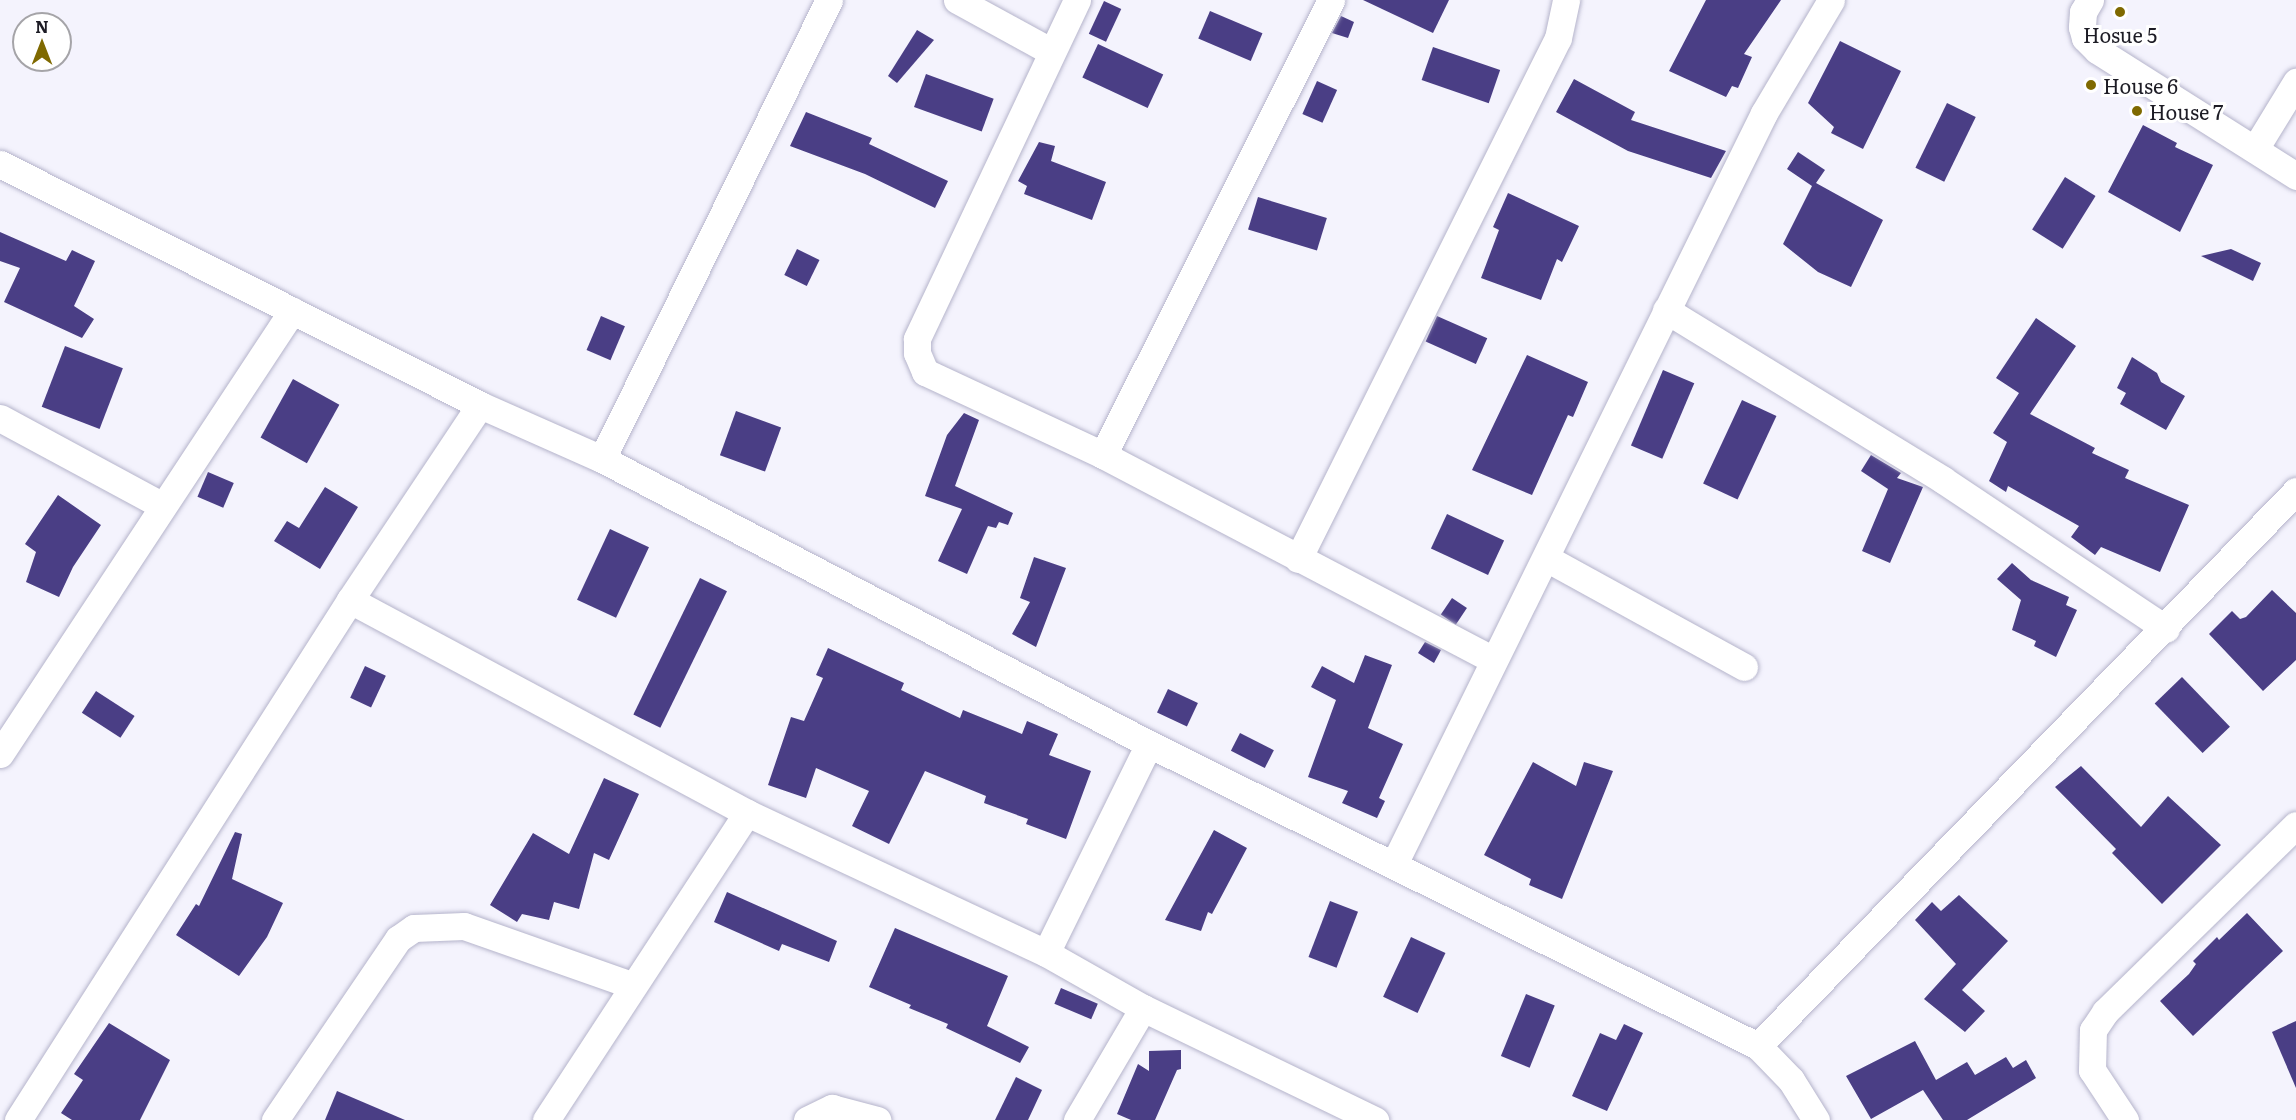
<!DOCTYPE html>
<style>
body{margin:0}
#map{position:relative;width:2296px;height:1120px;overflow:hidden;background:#f4f3fd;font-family:Literata,serif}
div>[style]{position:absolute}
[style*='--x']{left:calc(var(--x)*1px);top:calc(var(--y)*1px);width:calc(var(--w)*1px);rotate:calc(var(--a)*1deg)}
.building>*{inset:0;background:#4a3e85;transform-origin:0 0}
.roads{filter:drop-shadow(0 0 2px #b5b4cb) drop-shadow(0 0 2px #b5b4cb)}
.street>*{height:27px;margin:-13.5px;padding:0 13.5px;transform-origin:13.5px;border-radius:13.5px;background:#fff}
.dots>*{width:16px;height:16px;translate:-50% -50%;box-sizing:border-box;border:3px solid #fff;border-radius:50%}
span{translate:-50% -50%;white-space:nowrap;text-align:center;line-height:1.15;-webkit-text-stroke:6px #fff;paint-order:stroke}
.poi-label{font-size:20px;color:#1d1c25}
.left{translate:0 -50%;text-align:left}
.north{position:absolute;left:12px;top:12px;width:60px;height:60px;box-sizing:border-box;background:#fff;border:2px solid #a5a4a8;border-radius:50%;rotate:0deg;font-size:16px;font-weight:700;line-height:24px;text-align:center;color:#1d1c25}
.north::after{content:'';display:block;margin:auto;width:21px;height:27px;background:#7f6900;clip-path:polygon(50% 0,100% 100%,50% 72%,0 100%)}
</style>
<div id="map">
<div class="building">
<i style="clip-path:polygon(1363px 0,1449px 0,1433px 33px)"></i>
<i style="clip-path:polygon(1706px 0,1781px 0,1744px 54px,1752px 57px,1738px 88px,1732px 86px,1726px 97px,1669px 71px)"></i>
<i style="left:1104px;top:1px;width:19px;height:36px;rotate:25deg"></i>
<i style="left:1210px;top:11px;width:57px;height:30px;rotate:23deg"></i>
<i style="clip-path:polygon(1341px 16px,1354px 22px,1348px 38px,1332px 33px)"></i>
<i style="clip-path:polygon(917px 30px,934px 40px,897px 83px,888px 76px)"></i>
<i style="clip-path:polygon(1840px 41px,1901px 71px,1863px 149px,1831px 133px,1834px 127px,1808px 103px)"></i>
<i style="left:1098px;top:44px;width:72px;height:37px;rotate:25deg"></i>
<i style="left:1433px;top:47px;width:71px;height:35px;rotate:19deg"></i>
<i style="left:926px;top:74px;width:72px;height:35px;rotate:20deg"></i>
<i style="clip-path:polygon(1574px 79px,1635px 112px,1631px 120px,1726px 151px,1711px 178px,1628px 151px,1556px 112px)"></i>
<i style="left:1317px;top:81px;width:22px;height:36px;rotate:24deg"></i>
<i style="left:1947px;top:103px;width:32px;height:72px;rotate:26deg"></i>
<i style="clip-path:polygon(806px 112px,872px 138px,869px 144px,948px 181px,935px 208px,865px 174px,790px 146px)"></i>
<i style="clip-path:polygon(2143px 125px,2177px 143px,2175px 147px,2213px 165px,2180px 232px,2108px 192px)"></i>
<i style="clip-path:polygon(1039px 142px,1055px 146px,1051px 161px,1106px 182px,1092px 220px,1024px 194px,1027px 186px,1018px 181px)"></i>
<i style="clip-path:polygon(1798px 152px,1825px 170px,1816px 183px,1883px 220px,1851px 287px,1818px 272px,1783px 244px,1812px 186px,1787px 169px)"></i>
<i style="left:2065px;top:177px;width:36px;height:62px;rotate:32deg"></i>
<i style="clip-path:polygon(1508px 193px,1579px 226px,1562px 262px,1557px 259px,1541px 300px,1481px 278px,1499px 230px,1493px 227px)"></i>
<i style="left:1258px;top:197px;width:72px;height:34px;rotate:17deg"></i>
<i style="clip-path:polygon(0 232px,66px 261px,72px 250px,95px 261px,74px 306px,94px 319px,82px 338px,4px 302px,20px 268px,0 261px)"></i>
<i style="left:797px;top:249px;width:25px;height:29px;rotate:26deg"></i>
<i style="clip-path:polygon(2231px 249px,2261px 263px,2253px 281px,2201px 256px)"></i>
<i style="left:601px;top:316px;width:26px;height:37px;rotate:23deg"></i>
<i style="left:1437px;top:316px;width:55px;height:28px;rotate:24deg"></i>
<i style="clip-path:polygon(2036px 318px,2076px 346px,2030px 414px,2095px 448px,2092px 453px,2129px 470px,2125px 478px,2189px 505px,2160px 572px,2101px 547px,2095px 555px,2071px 537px,2079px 526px,2008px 486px,2006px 492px,1989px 481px,2007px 442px,1993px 433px,2019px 393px,1996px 378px)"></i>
<i style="left:65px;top:346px;width:62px;height:65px;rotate:21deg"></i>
<i style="clip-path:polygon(1527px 355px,1588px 382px,1573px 417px,1568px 415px,1532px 495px,1472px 470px)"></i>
<i style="clip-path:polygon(2132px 357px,2157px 373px,2161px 382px,2185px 396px,2166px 430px,2120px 404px,2126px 393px,2117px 388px)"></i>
<i style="left:1663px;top:370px;width:34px;height:82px;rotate:23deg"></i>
<i style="left:293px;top:379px;width:53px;height:67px;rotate:29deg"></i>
<i style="left:1742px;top:400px;width:38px;height:92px;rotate:25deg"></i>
<i style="left:736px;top:411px;width:48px;height:47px;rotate:20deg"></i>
<i style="clip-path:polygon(964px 413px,979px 420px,955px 486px,1013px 513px,1008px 525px,999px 522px,996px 528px,988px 526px,967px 574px,938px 561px,962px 509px,925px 496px,947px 435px)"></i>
<i style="clip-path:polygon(1871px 455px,1901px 473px,1897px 478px,1923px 487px,1890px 563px,1862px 551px,1888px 489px,1861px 471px)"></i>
<i style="left:208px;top:472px;width:28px;height:27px;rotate:23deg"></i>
<i style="clip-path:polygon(325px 487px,358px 507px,320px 569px,274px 541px,287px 521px,299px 528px)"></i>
<i style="clip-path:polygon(58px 495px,101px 525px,73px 567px,59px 597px,26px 582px,36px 552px,25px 544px)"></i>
<i style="left:1447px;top:514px;width:63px;height:38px;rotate:25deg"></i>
<i style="left:610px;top:529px;width:43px;height:78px;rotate:25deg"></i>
<i style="clip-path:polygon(1034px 557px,1066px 568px,1036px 647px,1012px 634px,1030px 602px,1020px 598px)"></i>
<i style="clip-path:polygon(2012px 563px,2031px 580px,2069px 597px,2066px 605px,2077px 610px,2056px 657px,2034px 646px,2036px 641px,2012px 630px,2021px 600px,1997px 579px)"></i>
<i style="left:700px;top:578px;width:30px;height:152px;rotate:26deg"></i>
<i style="clip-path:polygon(2272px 590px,2296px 613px,2296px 660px,2263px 691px,2209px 634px,2232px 611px,2240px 619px,2246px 617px)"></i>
<i style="left:1452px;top:598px;width:18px;height:20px;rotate:34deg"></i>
<i style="clip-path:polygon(1425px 642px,1441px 650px,1434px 663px,1418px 653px)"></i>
<i style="clip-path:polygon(828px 648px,904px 683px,901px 690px,960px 718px,963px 710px,1022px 734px,1027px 721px,1058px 734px,1049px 755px,1091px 771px,1066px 839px,1026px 824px,1028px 819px,984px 803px,986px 796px,925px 771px,889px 844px,852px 826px,869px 791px,816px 768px,806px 798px,768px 785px,791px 717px,804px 721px,823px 678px,816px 675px)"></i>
<i style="clip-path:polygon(1365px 655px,1392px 665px,1368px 728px,1403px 744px,1379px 798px,1385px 801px,1377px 818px,1342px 803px,1348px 791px,1308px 777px,1336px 700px,1311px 687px,1322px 666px,1354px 683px)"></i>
<i style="left:365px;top:666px;width:23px;height:35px;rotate:25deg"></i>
<i style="left:2182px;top:677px;width:69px;height:38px;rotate:46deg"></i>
<i style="left:1168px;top:689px;width:33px;height:26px;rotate:25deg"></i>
<i style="left:96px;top:691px;width:46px;height:26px;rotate:33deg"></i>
<i style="left:1240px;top:733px;width:38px;height:20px;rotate:27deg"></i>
<i style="clip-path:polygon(1533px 762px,1576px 786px,1584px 762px,1613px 771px,1562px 899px,1529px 885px,1531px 879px,1484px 855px)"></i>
<i style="clip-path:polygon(2081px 766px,2141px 827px,2168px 796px,2221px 845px,2162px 904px,2112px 853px,2116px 849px,2055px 787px)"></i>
<i style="clip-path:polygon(604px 778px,639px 794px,609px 860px,594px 853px,579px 909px,554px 902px,549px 920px,522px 914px,517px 922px,490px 905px,533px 833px,569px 854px)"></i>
<i style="clip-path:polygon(1214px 830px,1247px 848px,1212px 914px,1208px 912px,1201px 931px,1165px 920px)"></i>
<i style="clip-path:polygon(235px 832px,242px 834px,232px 879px,283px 903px,267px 937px,239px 976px,176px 935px,196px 904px,199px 906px)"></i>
<i style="clip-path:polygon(727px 892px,837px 941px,829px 962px,782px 944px,779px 951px,714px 922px)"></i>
<i style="clip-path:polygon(1959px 895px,2008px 941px,1962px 990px,1985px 1011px,1965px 1032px,1924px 999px,1956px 964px,1915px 920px,1932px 902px,1941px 911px)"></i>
<i style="left:1330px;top:901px;width:30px;height:60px;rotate:21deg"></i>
<i style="clip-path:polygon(2247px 913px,2283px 951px,2193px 1036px,2160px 1001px,2189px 974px,2196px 964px,2193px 961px,2217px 937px,2219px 940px)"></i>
<i style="clip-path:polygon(895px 928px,1008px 976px,987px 1026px,1029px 1047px,1020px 1063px,946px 1028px,948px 1024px,909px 1008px,911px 1005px,869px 987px)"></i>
<i style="left:1411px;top:937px;width:38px;height:66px;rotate:25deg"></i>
<i style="left:1061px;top:988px;width:40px;height:17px;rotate:23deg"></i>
<i style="left:1526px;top:994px;width:31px;height:67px;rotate:22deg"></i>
<i style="clip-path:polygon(2296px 1021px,2296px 1088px,2272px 1032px)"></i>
<i style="clip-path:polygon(109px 1023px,170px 1060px,140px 1120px,72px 1120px,61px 1113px,83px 1080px,74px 1074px)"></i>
<i style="clip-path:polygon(1624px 1024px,1643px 1033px,1607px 1111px,1572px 1096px,1600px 1033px,1616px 1040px)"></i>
<i style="clip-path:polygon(1915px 1041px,1936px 1080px,1967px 1062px,1975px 1075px,2006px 1057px,2013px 1068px,2026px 1060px,2036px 1078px,1967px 1120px,1943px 1120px,1923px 1090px,1871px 1119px,1846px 1076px)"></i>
<i style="clip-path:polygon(1181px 1050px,1181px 1069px,1177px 1070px,1155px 1120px,1131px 1120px,1117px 1114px,1138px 1064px,1149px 1071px,1149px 1051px)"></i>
<i style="clip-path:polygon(1016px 1077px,1042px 1090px,1028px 1120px,995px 1120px)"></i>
<i style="clip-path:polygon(337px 1091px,405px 1120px,325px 1120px)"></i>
</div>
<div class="roads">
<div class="street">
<i style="--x:957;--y:0;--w:106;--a:28.7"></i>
<i style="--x:1077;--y:0;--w:375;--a:115.3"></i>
<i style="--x:917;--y:339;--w:14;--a:90"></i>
<i style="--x:917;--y:353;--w:21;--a:67"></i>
<i style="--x:925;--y:372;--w:196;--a:25"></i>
<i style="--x:1103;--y:455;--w:441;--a:27.7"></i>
<i style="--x:2090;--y:0;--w:14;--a:120"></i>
<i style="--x:2083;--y:12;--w:15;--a:94"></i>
<i style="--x:2082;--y:27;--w:11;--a:75"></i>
<i style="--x:2085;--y:38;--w:17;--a:45"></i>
<i style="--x:2097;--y:50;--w:236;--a:32.3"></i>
<i style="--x:2255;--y:149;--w:79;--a:-58.5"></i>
<i style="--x:0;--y:164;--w:537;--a:26.66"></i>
<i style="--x:480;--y:405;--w:133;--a:23.9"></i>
<i style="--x:602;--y:459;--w:617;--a:27.52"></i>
<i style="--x:1149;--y:744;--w:680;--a:26.38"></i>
<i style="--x:1758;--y:1046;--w:47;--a:45.9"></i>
<i style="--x:1791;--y:1080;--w:47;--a:58"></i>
<i style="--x:1666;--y:310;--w:325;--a:31.5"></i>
<i style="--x:1943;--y:480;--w:268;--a:33.7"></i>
<i style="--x:0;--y:418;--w:185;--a:28.4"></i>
<i style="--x:1103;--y:455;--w:509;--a:-63.38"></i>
<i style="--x:602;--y:459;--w:512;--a:-63.69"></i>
<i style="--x:1546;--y:558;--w:226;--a:28.8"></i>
<i style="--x:1298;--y:559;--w:582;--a:-63.48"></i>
<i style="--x:1558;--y:38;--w:39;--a:-78"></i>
<i style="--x:350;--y:600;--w:451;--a:28.2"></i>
<i style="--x:747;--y:813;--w:330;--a:25.1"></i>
<i style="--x:1046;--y:953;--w:112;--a:29.6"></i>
<i style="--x:1143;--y:1008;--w:258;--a:25.8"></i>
<i style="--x:0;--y:754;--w:531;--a:-56.61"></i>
<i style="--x:1394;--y:864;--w:837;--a:-63.77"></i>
<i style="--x:1764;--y:113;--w:131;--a:-59.3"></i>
<i style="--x:1046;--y:953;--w:233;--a:-63.8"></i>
<i style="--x:1758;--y:1046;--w:773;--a:-45.89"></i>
<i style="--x:18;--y:1120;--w:617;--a:-57.44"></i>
<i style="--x:350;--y:600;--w:234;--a:-56.3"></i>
<i style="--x:275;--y:1120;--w:219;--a:-55.8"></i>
<i style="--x:398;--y:939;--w:19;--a:-35"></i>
<i style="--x:414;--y:928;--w:50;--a:-2.3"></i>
<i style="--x:464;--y:926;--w:178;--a:19.4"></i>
<i style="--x:546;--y:1120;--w:367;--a:-56.8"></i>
<i style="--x:807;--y:1120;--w:28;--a:-26"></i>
<i style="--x:832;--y:1108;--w:47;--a:14.9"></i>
<i style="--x:1077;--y:1120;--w:130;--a:-59.5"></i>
<i style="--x:2125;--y:1120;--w:60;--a:-123.4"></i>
<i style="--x:2092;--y:1070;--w:40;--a:-88.6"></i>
<i style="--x:2093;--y:1030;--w:22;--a:-56"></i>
<i style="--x:2105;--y:1012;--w:267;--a:-44.4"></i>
</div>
</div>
<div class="dots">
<i style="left:2120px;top:12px;background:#7f6900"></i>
<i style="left:2091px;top:85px;background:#7f6900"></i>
<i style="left:2137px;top:111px;background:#7f6900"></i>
</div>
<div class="poi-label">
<span style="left:2120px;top:34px">Hosue 5</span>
<span class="left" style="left:2103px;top:85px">House 6</span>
<span class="left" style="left:2149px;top:111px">House 7</span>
</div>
<div class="north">N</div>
</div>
